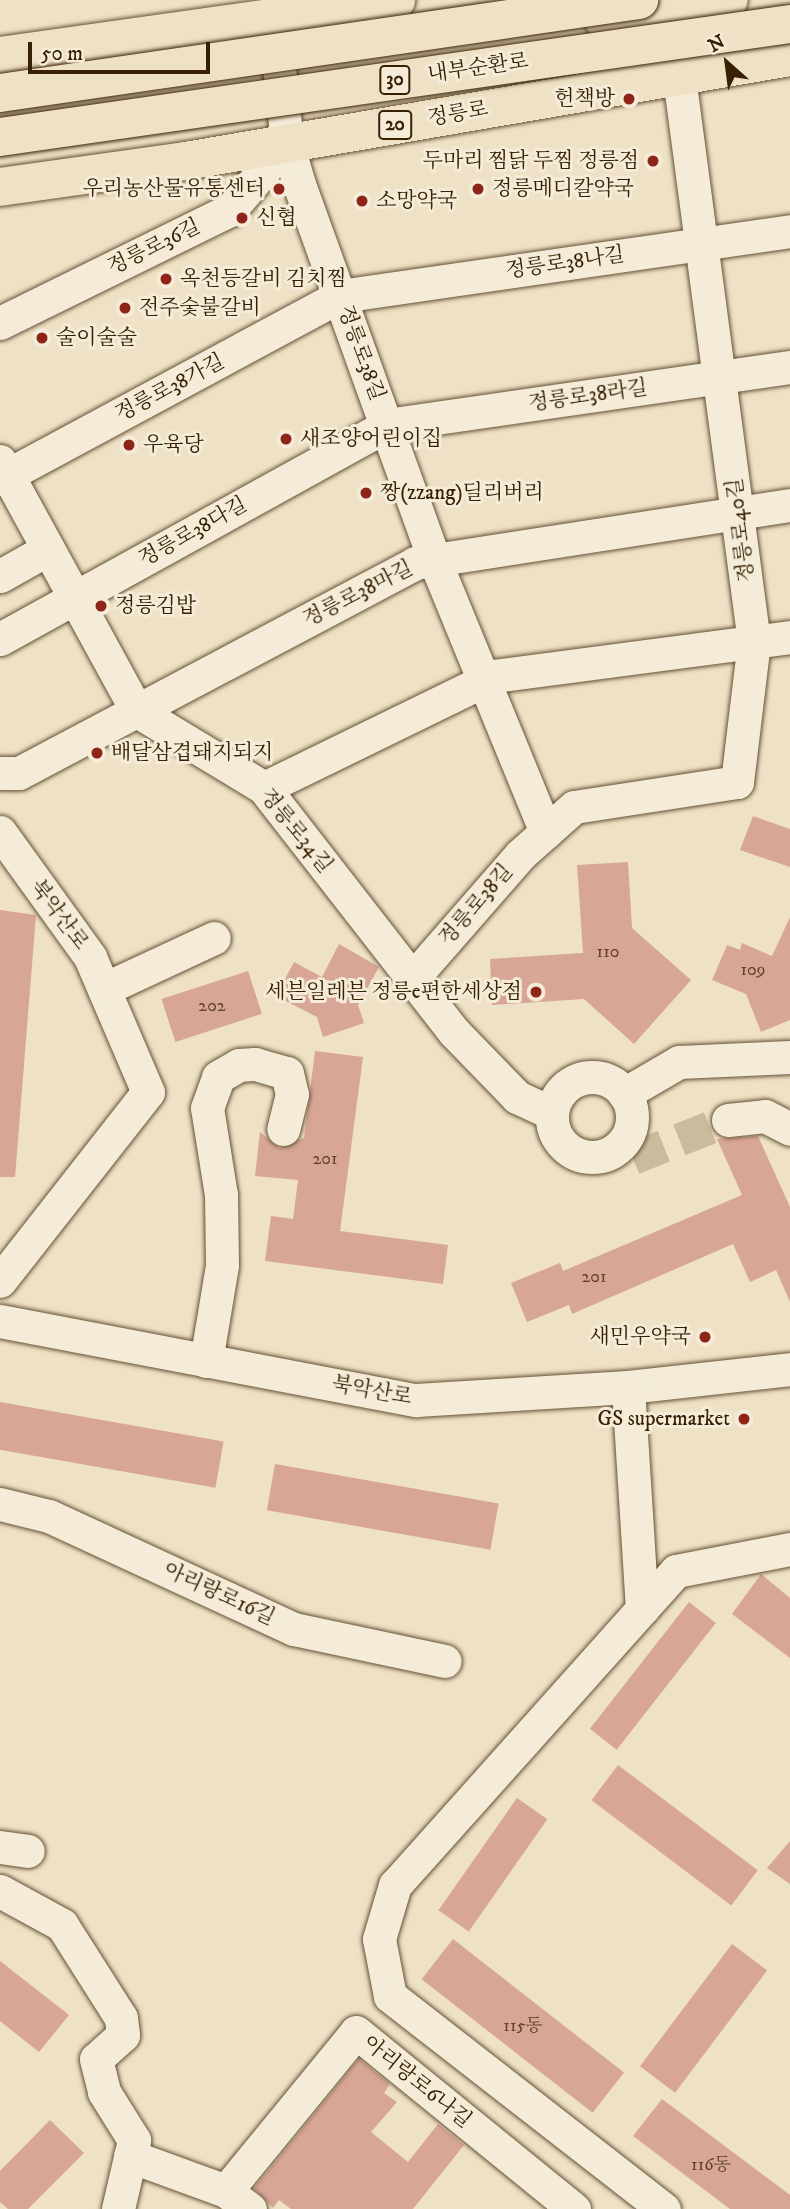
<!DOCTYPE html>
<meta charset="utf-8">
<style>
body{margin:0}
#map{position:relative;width:790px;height:2209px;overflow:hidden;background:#eee1c5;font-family:"IM FELL DW Pica","Noto Serif KR",serif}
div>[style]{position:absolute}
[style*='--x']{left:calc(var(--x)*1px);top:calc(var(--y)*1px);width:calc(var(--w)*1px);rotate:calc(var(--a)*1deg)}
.building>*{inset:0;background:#d8a697;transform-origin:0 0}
.minor-tunnel>*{height:33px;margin-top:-16.5px;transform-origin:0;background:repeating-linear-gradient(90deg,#cabb9e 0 33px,transparent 0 50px)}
.roads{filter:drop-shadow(0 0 2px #665134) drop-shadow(0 0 2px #665134)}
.minor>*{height:33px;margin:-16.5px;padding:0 16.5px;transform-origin:16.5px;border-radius:16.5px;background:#f4ecd9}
.minor>.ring{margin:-16.5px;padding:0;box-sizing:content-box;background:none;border:33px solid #f4ecd9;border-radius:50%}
.major>*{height:38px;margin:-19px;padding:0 19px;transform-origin:19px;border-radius:19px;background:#eee1c5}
.bridges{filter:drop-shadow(0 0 2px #382103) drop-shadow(0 0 2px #382103)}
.highway-bridge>*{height:38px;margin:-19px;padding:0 19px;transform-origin:19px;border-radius:19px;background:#eee1c5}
.dots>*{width:19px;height:19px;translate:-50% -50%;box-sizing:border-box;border:4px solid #f4ecd9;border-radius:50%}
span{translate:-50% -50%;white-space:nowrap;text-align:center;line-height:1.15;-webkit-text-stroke:6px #f4ecd9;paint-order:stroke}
.number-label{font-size:18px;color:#604228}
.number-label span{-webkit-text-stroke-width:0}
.shield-label span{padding:2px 5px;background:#f4ecd9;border:2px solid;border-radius:5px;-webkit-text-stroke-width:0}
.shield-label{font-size:19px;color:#382103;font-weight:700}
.street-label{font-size:21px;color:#382103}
.poi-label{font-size:21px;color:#382103}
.right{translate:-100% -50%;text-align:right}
.left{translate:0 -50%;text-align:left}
.north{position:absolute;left:692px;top:28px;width:70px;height:70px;-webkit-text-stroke:5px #f4ecd9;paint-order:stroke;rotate:332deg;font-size:19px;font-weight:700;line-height:28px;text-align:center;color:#382103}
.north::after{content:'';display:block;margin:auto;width:24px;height:32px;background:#382103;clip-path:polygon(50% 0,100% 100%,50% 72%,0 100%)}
.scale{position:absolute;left:28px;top:42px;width:182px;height:32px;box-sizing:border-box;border:4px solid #382103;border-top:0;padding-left:9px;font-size:21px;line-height:24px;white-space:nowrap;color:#382103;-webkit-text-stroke:5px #f4ecd9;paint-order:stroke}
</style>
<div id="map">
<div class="building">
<i style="clip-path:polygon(753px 816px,790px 829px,790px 867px,740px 850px)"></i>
<i style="clip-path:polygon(628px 862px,632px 928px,691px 980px,634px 1044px,584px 999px,492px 1005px,490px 959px,583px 953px,577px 865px)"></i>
<i style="clip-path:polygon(0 910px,36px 915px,15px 1177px,0 1177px)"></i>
<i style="clip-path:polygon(790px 917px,790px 1020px,761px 1032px,746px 994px,712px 980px,727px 945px,740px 950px,742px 943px,772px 956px)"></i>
<i style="clip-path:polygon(339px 944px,379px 967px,358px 1005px,364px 1023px,323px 1037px,317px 1017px,276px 996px,294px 962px,322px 977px)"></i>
<i style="left:248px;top:971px;width:45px;height:91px;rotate:72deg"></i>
<i style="clip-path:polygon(315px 1051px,363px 1057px,340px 1231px,448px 1245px,443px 1284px,265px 1261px,271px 1216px,293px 1219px,298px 1180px,255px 1176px,260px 1132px,279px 1148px,304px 1138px)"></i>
<i style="clip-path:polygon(758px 1136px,790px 1207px,790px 1302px,776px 1270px,750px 1282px,733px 1244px,572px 1314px,569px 1305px,527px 1322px,511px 1283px,560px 1263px,563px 1271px,742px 1195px,717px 1139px)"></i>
<i style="left:0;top:1402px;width:227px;height:47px;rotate:10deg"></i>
<i style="left:275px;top:1464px;width:227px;height:47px;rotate:10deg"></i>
<i style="clip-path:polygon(761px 1574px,790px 1598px,790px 1658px,732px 1614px)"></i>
<i style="left:689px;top:1602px;width:34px;height:161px;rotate:38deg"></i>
<i style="left:618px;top:1765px;width:175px;height:44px;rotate:37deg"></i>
<i style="left:517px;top:1798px;width:37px;height:137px;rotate:35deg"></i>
<i style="clip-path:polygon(790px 1841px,790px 1884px,767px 1868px)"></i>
<i style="left:453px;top:1939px;width:217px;height:51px;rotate:38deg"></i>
<i style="left:732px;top:1944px;width:44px;height:153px;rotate:37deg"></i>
<i style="clip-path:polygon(0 1961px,69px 2015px,39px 2052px,0 2021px)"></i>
<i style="clip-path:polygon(359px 2059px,390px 2084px,384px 2093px,397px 2102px,371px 2132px,408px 2162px,438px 2124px,464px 2145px,413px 2209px,291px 2209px,279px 2200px,273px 2208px,254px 2188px)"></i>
<i style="clip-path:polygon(662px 2099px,790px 2195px,790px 2209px,730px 2209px,633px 2136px)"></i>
<i style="clip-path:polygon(50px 2120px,84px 2153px,28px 2209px,8px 2209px,0 2202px,0 2171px)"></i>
</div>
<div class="minor-tunnel">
<i style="--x:633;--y:1158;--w:102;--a:-21.8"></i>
</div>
<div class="roads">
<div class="minor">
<i style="--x:275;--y:29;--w:115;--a:84"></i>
<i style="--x:287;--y:143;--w:43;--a:73.7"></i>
<i style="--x:299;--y:184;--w:399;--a:70.2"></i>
<i style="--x:434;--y:559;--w:295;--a:67.7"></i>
<i style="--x:0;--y:323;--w:256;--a:-26.2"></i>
<i style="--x:230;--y:210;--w:88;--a:-49.6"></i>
<i style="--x:0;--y:461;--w:285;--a:61.3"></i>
<i style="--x:137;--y:711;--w:149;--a:31.2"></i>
<i style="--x:264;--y:788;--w:309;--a:52.1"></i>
<i style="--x:454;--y:1032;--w:91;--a:45.9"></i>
<i style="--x:517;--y:1097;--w:38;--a:25"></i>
<i style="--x:0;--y:479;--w:386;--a:-28.3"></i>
<i style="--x:340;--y:296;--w:455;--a:-8.2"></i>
<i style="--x:0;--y:576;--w:55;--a:-29.4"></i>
<i style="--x:0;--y:639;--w:442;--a:-28.9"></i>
<i style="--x:387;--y:425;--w:407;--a:-8.2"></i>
<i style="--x:0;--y:773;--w:19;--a:0"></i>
<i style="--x:19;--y:773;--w:448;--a:-27.9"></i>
<i style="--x:415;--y:563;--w:379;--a:-8.8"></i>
<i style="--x:264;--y:788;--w:256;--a:-26"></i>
<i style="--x:494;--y:676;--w:299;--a:-7.5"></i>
<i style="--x:0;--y:832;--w:154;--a:54.2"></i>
<i style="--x:90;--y:957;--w:147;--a:66.8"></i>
<i style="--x:148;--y:1092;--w:240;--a:128.1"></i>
<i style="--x:412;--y:979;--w:164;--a:-48.9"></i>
<i style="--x:520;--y:855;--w:72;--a:-41.6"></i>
<i style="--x:574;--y:807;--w:165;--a:-8.7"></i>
<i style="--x:737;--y:782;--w:141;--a:-83.1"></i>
<i style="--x:754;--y:642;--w:570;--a:-97.56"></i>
<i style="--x:104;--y:989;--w:121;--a:-24.9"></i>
<i class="ring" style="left:552px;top:1077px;width:47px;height:47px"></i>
<i style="--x:624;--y:1094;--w:64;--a:-30.2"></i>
<i style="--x:679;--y:1062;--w:111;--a:-2.6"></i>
<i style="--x:728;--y:1120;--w:37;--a:-6"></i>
<i style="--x:765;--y:1116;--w:28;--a:27"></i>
<i style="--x:0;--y:1321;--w:423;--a:10.8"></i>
<i style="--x:416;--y:1400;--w:212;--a:-3.5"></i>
<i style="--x:628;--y:1387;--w:163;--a:-6.3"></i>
<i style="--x:206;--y:1361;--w:97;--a:-80.5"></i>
<i style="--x:222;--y:1265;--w:70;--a:-90.8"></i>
<i style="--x:221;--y:1195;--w:88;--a:-99.1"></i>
<i style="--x:207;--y:1108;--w:33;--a:-70"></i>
<i style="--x:218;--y:1077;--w:24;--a:-30"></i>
<i style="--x:239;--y:1065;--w:16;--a:-4"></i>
<i style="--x:255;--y:1064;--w:33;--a:16"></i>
<i style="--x:287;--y:1073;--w:22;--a:77"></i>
<i style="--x:292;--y:1094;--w:36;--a:104"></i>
<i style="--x:628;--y:1387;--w:222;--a:86.4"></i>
<i style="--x:642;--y:1609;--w:370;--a:131.8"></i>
<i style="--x:395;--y:1885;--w:56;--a:106.5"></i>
<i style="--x:379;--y:1939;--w:58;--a:79.1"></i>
<i style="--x:390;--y:1996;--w:347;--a:37.9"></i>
<i style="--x:0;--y:1504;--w:50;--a:13.8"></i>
<i style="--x:49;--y:1516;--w:270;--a:24.8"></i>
<i style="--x:294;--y:1629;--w:154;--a:12"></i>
<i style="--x:642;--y:1609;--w:51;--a:-48.2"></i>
<i style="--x:676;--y:1571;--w:116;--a:-10.9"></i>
<i style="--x:0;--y:1847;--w:28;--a:8"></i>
<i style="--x:0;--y:1891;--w:71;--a:28.7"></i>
<i style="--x:62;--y:1925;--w:110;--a:57.6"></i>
<i style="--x:121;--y:2018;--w:17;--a:83"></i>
<i style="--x:123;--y:2035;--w:36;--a:138"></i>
<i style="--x:96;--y:2059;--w:34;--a:76"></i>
<i style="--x:104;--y:2092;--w:57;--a:58"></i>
<i style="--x:134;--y:2140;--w:71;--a:103.1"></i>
<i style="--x:130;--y:2156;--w:102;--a:20"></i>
<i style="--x:226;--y:2191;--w:30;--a:37"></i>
<i style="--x:226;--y:2191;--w:205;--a:-50.7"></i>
<i style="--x:356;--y:2032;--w:281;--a:39.1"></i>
</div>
<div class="major">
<i style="--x:603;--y:19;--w:127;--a:-8.6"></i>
<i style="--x:0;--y:56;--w:400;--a:-8"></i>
<i style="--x:0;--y:187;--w:188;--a:-8"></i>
<i style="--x:186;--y:161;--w:613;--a:-9.77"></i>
</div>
</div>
<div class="bridges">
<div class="highway-bridge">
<i style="--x:0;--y:93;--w:646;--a:-8.28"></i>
<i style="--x:0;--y:137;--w:798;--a:-8.14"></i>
</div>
</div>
<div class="dots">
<i style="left:629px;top:99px;background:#8f2418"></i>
<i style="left:653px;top:161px;background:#8f2418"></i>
<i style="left:279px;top:189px;background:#8f2418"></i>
<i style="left:478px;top:189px;background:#8f2418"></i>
<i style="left:362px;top:201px;background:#8f2418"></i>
<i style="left:242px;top:218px;background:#8f2418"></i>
<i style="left:166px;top:279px;background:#8f2418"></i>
<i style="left:125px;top:308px;background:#8f2418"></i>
<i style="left:42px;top:338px;background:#8f2418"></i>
<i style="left:286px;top:439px;background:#8f2418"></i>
<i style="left:129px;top:445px;background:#8f2418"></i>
<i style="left:366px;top:493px;background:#8f2418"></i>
<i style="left:101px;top:606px;background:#8f2418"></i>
<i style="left:97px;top:753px;background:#8f2418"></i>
<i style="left:536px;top:992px;background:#8f2418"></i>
<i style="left:705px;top:1337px;background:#8f2418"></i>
<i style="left:744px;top:1419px;background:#8f2418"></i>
</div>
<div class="number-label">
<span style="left:608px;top:952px">110</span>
<span style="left:753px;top:970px">109</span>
<span style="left:212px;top:1006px">202</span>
<span style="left:325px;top:1159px">201</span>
<span style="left:594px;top:1277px">201</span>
<span style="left:523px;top:2026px">115동</span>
<span style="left:711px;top:2165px">116동</span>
</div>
<div class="shield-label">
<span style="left:395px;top:80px">30</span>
<span style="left:395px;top:125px">20</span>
</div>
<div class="street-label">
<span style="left:478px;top:68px;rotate:-8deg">내부순환로</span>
<span style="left:458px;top:114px;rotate:-10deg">정릉로</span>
<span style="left:154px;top:247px;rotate:-26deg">정릉로36길</span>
<span style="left:565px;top:263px;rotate:-8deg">정릉로38나길</span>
<span style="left:361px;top:353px;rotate:70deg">정릉로38길</span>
<span style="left:170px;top:388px;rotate:-28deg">정릉로38가길</span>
<span style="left:588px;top:396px;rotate:-8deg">정릉로38라길</span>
<span style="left:741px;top:530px;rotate:-97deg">정릉로40길</span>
<span style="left:193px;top:532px;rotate:-29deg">정릉로38다길</span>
<span style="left:358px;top:594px;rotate:-27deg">정릉로38마길</span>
<span style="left:296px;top:831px;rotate:51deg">정릉로34길</span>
<span style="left:476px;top:905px;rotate:-49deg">정릉로38길</span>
<span style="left:59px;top:915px;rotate:53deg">북악산로</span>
<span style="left:372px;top:1391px;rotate:10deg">북악산로</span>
<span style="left:219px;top:1594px;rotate:25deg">아리랑로16길</span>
<span style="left:417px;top:2082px;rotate:39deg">아리랑로6나길</span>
</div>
<div class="poi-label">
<span class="right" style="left:615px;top:99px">헌책방</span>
<span class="right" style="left:639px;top:161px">두마리 찜닭 두찜 정릉점</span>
<span class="right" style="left:265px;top:189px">우리농산물유통센터</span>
<span class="left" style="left:492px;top:189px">정릉메디칼약국</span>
<span class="left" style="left:376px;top:201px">소망약국</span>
<span class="left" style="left:256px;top:218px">신협</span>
<span class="left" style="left:180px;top:279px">옥천등갈비 김치찜</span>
<span class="left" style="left:139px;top:308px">전주숯불갈비</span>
<span class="left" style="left:56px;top:338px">술이술술</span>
<span class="left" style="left:300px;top:439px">새조양어린이집</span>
<span class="left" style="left:143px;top:445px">우육당</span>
<span class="left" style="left:380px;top:493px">짱(zzang)딜리버리</span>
<span class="left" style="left:115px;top:606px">정릉김밥</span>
<span class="left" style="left:111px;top:753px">배달삼겹돼지되지</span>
<span class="right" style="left:522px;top:992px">세븐일레븐 정릉e편한세상점</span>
<span class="right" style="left:691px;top:1337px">새민우약국</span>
<span class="right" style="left:730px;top:1419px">GS supermarket</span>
</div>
<div class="north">N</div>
<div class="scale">50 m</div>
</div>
